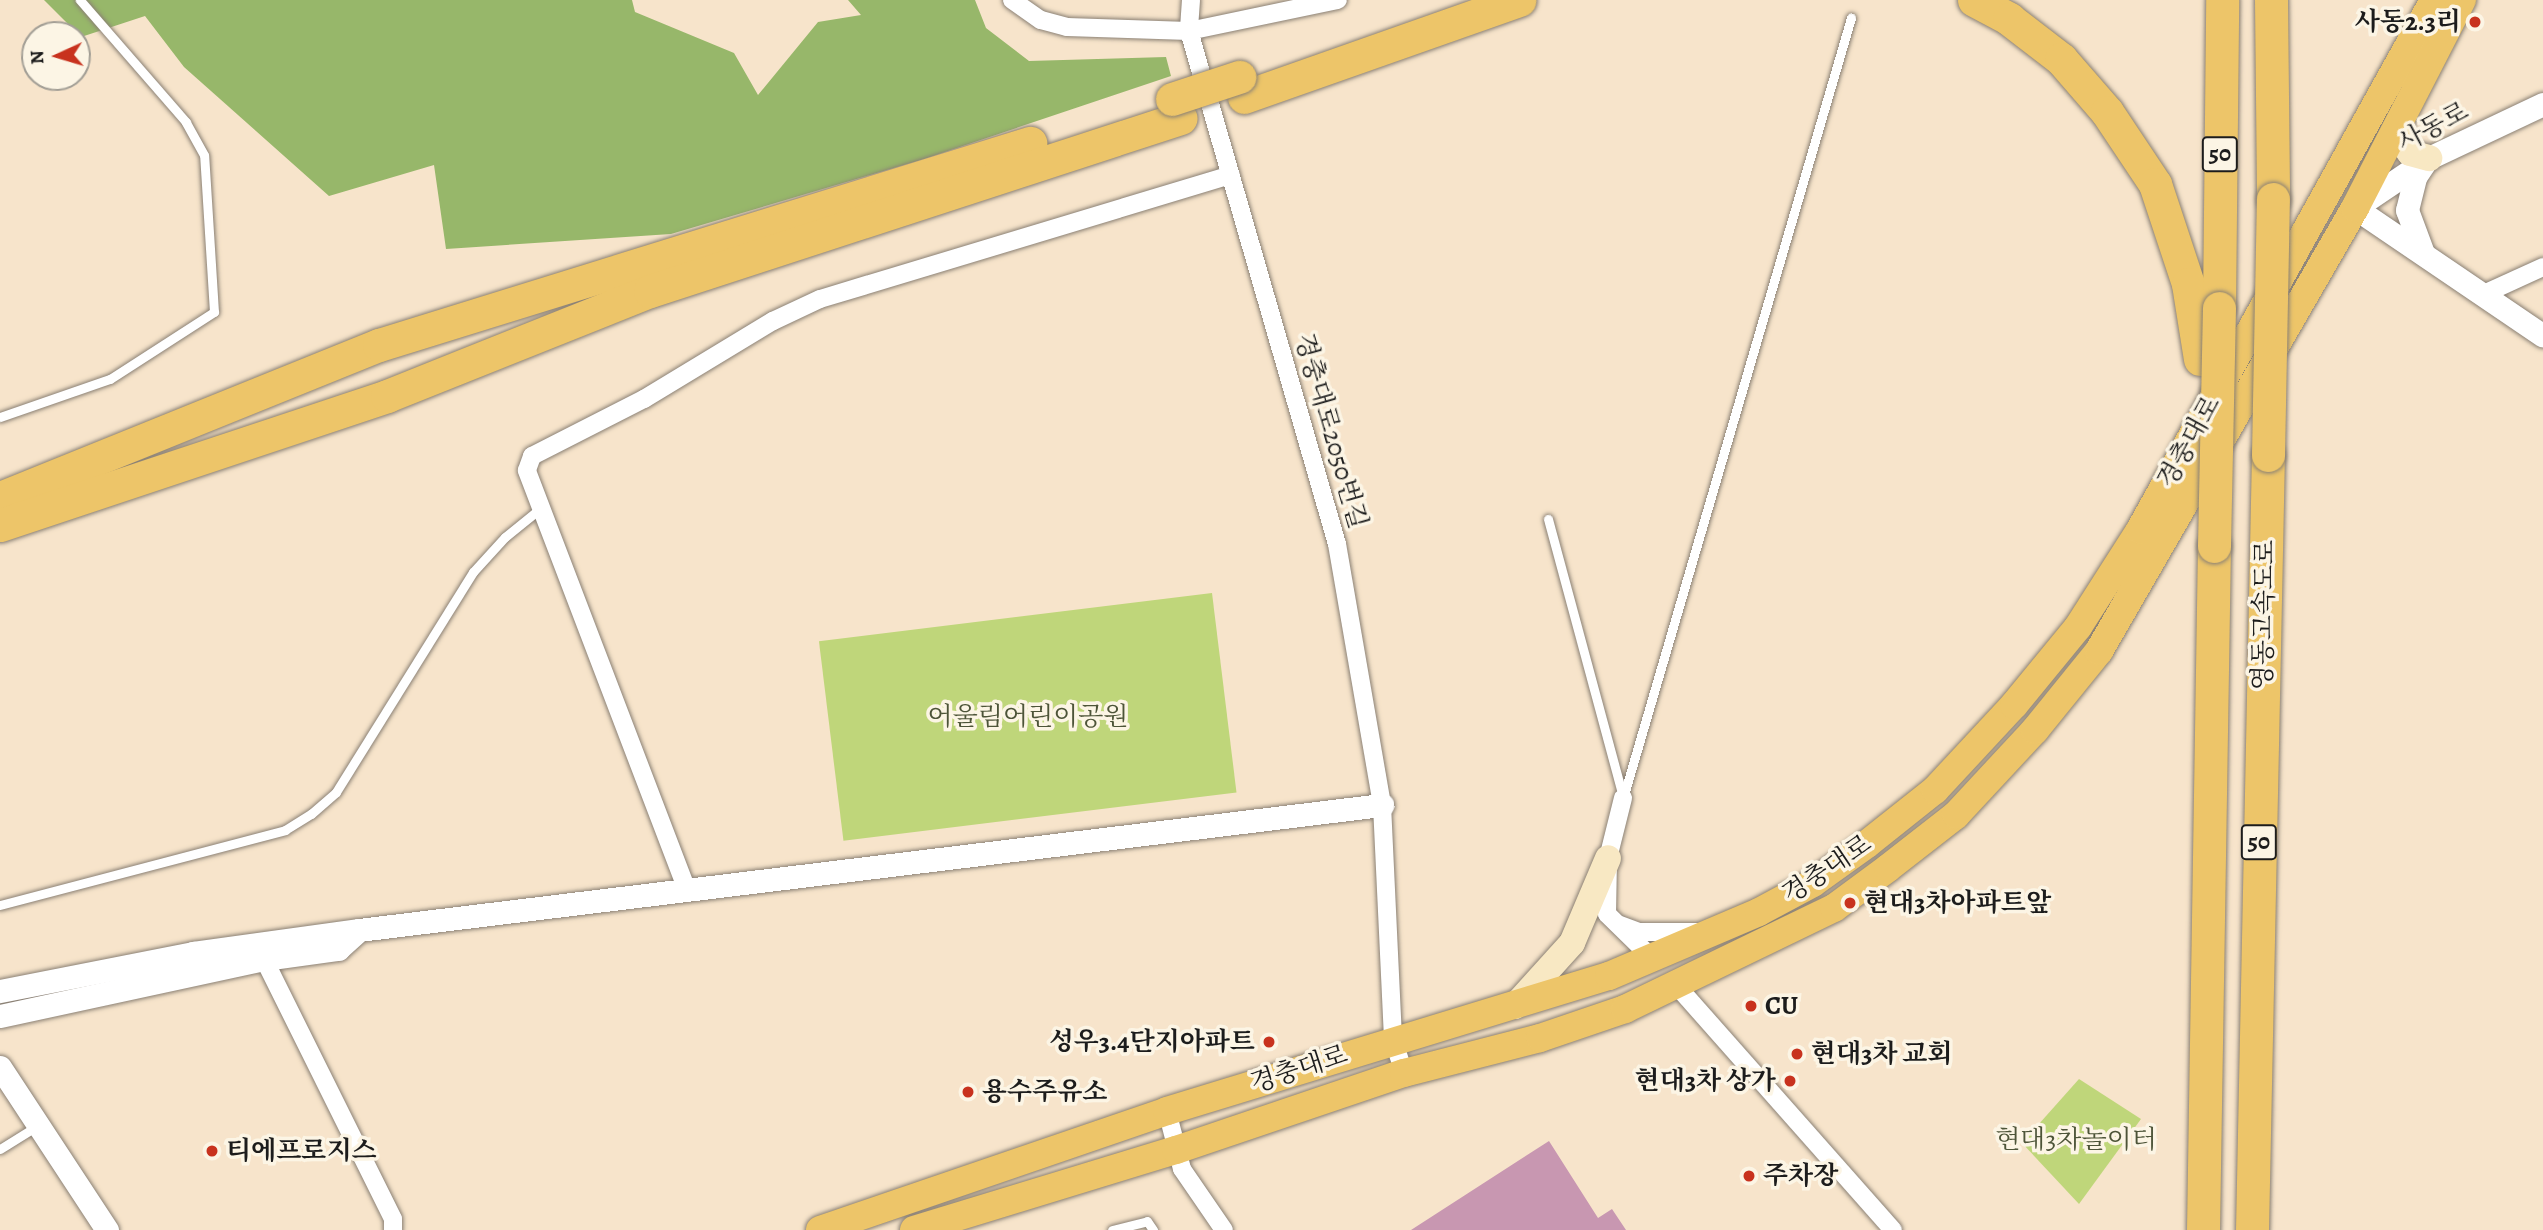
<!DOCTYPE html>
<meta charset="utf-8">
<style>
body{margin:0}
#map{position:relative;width:2543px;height:1230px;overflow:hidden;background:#f7e4cb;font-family:Alegreya,"Noto Serif KR",serif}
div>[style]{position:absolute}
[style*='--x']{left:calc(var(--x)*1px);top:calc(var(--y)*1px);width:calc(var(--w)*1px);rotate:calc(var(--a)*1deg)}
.green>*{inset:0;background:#bfd67a;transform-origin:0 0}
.forest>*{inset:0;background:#97b76a}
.building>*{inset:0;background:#c897b1}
.roads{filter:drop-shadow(0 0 2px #8a8074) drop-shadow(0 0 2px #8a8074)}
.service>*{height:9px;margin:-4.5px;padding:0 4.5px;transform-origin:4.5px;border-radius:4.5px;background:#fff}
.minor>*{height:18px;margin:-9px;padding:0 9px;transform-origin:9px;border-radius:9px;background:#fff}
.tertiary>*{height:23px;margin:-11.5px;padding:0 11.5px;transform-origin:11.5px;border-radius:11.5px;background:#fff}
.secondary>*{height:26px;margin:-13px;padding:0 13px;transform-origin:13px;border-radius:13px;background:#f8e8c3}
.primary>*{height:28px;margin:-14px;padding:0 14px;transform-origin:14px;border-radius:14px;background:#edc569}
.motorway>*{height:33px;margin:-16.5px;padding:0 16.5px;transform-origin:16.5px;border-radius:16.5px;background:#edc569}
.bridges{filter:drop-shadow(0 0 2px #8a8074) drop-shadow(0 0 2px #8a8074)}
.motorway-bridge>*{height:33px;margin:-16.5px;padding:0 16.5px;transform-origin:16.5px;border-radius:16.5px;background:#edc569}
.dots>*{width:19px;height:19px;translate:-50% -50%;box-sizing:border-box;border:4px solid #fcf5e5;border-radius:50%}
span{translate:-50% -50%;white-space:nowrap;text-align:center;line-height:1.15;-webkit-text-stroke:7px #fcf5e5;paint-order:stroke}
.shield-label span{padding:2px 5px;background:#fcf5e5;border:2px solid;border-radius:5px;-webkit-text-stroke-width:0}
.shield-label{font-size:24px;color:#1c1c1c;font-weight:700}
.poi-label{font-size:26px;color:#1c1c1c;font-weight:700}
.right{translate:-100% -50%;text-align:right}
.left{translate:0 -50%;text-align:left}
.street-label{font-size:26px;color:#1c1c1c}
.park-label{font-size:26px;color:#4d5438}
.north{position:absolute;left:21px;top:21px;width:70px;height:70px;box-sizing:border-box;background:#fcf5e5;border:2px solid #a29e95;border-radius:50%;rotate:266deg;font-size:19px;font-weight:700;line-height:28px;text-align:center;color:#1c1c1c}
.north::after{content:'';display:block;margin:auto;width:24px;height:32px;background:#c8321e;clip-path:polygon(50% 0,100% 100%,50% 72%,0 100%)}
</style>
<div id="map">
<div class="green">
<i style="left:1212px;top:593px;width:201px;height:396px;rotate:83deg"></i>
<i style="clip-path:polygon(2079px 1079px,2141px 1119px,2079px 1204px,2022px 1143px)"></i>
</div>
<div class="forest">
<i style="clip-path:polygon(44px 0,632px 0,635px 12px,734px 53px,758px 95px,818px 22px,861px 15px,848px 0,975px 0,986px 28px,1029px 61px,1166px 57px,1171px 76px,924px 159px,671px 234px,446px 249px,434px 165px,329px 196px,184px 67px,145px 16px,81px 37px)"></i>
</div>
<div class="building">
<i style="clip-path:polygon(1549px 1141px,1598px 1218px,1612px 1209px,1626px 1230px,1411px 1230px)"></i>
</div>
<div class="roads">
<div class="service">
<i style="--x:0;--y:417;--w:116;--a:-19.1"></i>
<i style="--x:110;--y:379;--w:124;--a:-32.8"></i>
<i style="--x:214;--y:312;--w:157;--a:-93.6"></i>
<i style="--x:204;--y:155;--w:38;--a:-119"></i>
<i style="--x:186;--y:122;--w:162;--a:-131"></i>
<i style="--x:1548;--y:519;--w:288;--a:74.9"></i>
<i style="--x:1623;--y:798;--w:813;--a:-73.71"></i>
<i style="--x:0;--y:905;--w:295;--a:-14.7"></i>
<i style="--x:285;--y:830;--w:31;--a:-32"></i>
<i style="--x:311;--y:814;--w:33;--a:-41"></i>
<i style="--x:336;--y:792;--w:259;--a:-58.1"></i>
<i style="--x:473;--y:572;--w:47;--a:-47.6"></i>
<i style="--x:505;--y:537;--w:46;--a:-38.9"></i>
<i style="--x:0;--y:1149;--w:44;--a:-31.9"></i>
<i style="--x:1112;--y:1230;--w:36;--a:-14"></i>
<i style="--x:1147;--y:1221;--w:11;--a:56"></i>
</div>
<div class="minor">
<i style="--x:1012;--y:0;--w:35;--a:35"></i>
<i style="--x:1041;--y:20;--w:27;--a:15"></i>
<i style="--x:1067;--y:27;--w:122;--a:1.9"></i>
<i style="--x:1189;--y:31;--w:152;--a:-11.8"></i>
<i style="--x:1191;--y:0;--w:31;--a:94"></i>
<i style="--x:1189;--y:31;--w:534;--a:73.91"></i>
<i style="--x:1337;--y:544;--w:265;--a:80.2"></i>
<i style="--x:1382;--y:805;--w:234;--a:87.3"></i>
<i style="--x:1393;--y:1039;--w:36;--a:72"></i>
<i style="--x:2486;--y:293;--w:63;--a:-24.5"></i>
<i style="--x:1623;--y:798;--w:62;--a:104"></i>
<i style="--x:1608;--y:858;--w:56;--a:91"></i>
<i style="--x:1607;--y:914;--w:64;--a:44.4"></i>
<i style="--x:687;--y:890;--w:449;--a:-110.9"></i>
<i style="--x:527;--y:470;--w:15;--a:-70"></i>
<i style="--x:532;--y:456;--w:126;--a:-27"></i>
<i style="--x:644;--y:399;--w:151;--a:-31.2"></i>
<i style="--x:773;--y:321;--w:52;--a:-25.1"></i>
<i style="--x:820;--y:299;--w:429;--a:-16.8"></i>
<i style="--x:1620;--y:925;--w:20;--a:20"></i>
<i style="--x:1639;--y:932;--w:63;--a:0"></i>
<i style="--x:264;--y:959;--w:290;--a:63.6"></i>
<i style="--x:393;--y:1219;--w:11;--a:90"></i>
<i style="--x:1677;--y:986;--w:326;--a:48.5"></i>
<i style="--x:1167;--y:1111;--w:60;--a:75.5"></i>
<i style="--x:1182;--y:1169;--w:74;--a:55.5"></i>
</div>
<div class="tertiary">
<i style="--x:2543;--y:104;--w:126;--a:154.7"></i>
<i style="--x:2429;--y:158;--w:89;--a:146"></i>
<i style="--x:2355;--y:208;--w:227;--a:34.2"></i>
<i style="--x:2423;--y:253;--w:46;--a:-110.4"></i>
<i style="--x:2407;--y:210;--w:34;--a:-76"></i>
<i style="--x:2415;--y:177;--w:18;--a:-56"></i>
<i style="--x:0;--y:991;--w:197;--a:-11.1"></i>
<i style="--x:193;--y:953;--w:168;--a:-7.9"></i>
<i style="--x:359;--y:930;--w:1031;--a:-6.97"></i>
<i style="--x:0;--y:1016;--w:270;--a:-12.2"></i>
<i style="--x:264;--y:959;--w:75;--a:-7.7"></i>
<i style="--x:338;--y:949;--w:28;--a:-42"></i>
<i style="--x:0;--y:1067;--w:195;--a:56.7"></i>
</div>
<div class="secondary">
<i style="--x:2401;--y:124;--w:20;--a:84"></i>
<i style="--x:2403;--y:144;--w:11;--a:52"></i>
<i style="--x:2410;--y:153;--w:20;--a:15"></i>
<i style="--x:1515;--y:1006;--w:85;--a:-47.9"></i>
<i style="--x:1572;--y:943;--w:92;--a:-67"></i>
</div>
<div class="primary">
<i style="--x:820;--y:1230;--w:367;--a:-18.9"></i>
<i style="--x:1167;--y:1111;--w:462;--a:-17"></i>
<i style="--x:1609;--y:976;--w:163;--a:-23.1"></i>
<i style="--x:1759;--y:912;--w:61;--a:-28.2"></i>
<i style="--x:1813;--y:883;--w:67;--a:-35.8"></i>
<i style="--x:1867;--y:844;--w:87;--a:-38.5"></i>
<i style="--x:1935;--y:790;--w:116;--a:-47.1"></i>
<i style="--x:2014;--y:705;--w:101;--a:-50.6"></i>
<i style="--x:2078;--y:627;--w:115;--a:-57.4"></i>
<i style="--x:2140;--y:530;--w:606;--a:-60.98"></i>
<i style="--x:914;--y:1230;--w:274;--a:-17"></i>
<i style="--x:1176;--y:1150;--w:241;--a:-18.7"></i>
<i style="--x:1404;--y:1073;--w:140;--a:-14.4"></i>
<i style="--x:1540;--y:1038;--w:90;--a:-18.8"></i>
<i style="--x:1625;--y:1009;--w:232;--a:-25.8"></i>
<i style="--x:1834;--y:908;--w:67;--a:-36.5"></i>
<i style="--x:1888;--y:868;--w:86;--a:-37.9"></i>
<i style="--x:1956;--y:815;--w:116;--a:-47.1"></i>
<i style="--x:2035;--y:730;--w:102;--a:-51"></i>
<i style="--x:2099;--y:651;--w:512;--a:-59.98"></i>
<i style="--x:2355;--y:208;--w:234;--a:-62.8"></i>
</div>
<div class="motorway">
<i style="--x:1974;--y:0;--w:40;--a:28"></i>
<i style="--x:2009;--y:19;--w:66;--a:37.6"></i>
<i style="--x:2061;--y:59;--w:70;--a:49"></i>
<i style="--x:2107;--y:112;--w:87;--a:56.3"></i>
<i style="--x:2155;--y:184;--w:105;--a:71.7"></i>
<i style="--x:2188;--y:284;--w:76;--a:80.9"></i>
<i style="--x:2271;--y:0;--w:199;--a:89.4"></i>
<i style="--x:1244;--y:97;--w:292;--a:-19.4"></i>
<i style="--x:2219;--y:308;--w:308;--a:-89.4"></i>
<i style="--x:0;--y:498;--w:409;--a:-22"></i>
<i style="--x:379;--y:345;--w:682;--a:-17.24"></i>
<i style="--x:0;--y:525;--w:408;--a:-18.4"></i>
<i style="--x:387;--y:396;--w:283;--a:-21.8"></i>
<i style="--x:650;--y:291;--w:558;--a:-18.05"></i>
<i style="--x:2203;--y:1230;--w:684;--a:-89.08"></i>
<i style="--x:2252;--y:1230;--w:775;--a:-88.82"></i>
</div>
</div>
<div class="bridges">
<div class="motorway-bridge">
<i style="--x:1172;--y:99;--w:71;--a:-18.2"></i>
<i style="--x:2268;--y:455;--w:256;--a:-88.9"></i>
<i style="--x:2214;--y:546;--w:238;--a:-88.8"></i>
</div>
</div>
<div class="dots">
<i style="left:2475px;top:22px;background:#c8321e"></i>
<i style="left:1850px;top:903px;background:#c8321e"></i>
<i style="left:1751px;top:1006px;background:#c8321e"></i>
<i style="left:1269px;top:1042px;background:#c8321e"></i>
<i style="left:1797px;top:1054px;background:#c8321e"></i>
<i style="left:1790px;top:1081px;background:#c8321e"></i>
<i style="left:968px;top:1092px;background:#c8321e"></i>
<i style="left:212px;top:1151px;background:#c8321e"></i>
<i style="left:1749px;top:1176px;background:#c8321e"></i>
</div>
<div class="shield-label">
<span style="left:2220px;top:154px">50</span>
<span style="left:2259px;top:842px">50</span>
</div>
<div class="poi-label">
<span class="right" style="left:2461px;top:22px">사동2.3리</span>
<span class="left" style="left:1864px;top:903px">현대3차아파트앞</span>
<span class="left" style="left:1765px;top:1006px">CU</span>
<span class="right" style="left:1255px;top:1042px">성우3.4단지아파트</span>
<span class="left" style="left:1811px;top:1054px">현대3차 교회</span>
<span class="right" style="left:1776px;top:1081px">현대3차 상가</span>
<span class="left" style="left:982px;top:1092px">용수주유소</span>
<span class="left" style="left:226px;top:1151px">티에프로지스</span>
<span class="left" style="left:1763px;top:1176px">주차장</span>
</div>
<div class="street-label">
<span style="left:2433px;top:127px;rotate:-28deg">사동로</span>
<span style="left:1331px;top:431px;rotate:74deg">경충대로2050번길</span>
<span style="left:2189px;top:442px;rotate:-61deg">경충대로</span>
<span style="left:2264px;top:615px;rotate:-89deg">영동고속도로</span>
<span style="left:1827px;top:869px;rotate:-34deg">경충대로</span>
<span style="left:1299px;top:1069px;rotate:-18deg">경충대로</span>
</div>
<div class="park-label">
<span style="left:1028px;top:717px">어울림어린이공원</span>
<span style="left:2076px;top:1140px">현대3차놀이터</span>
</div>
<div class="north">N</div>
</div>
